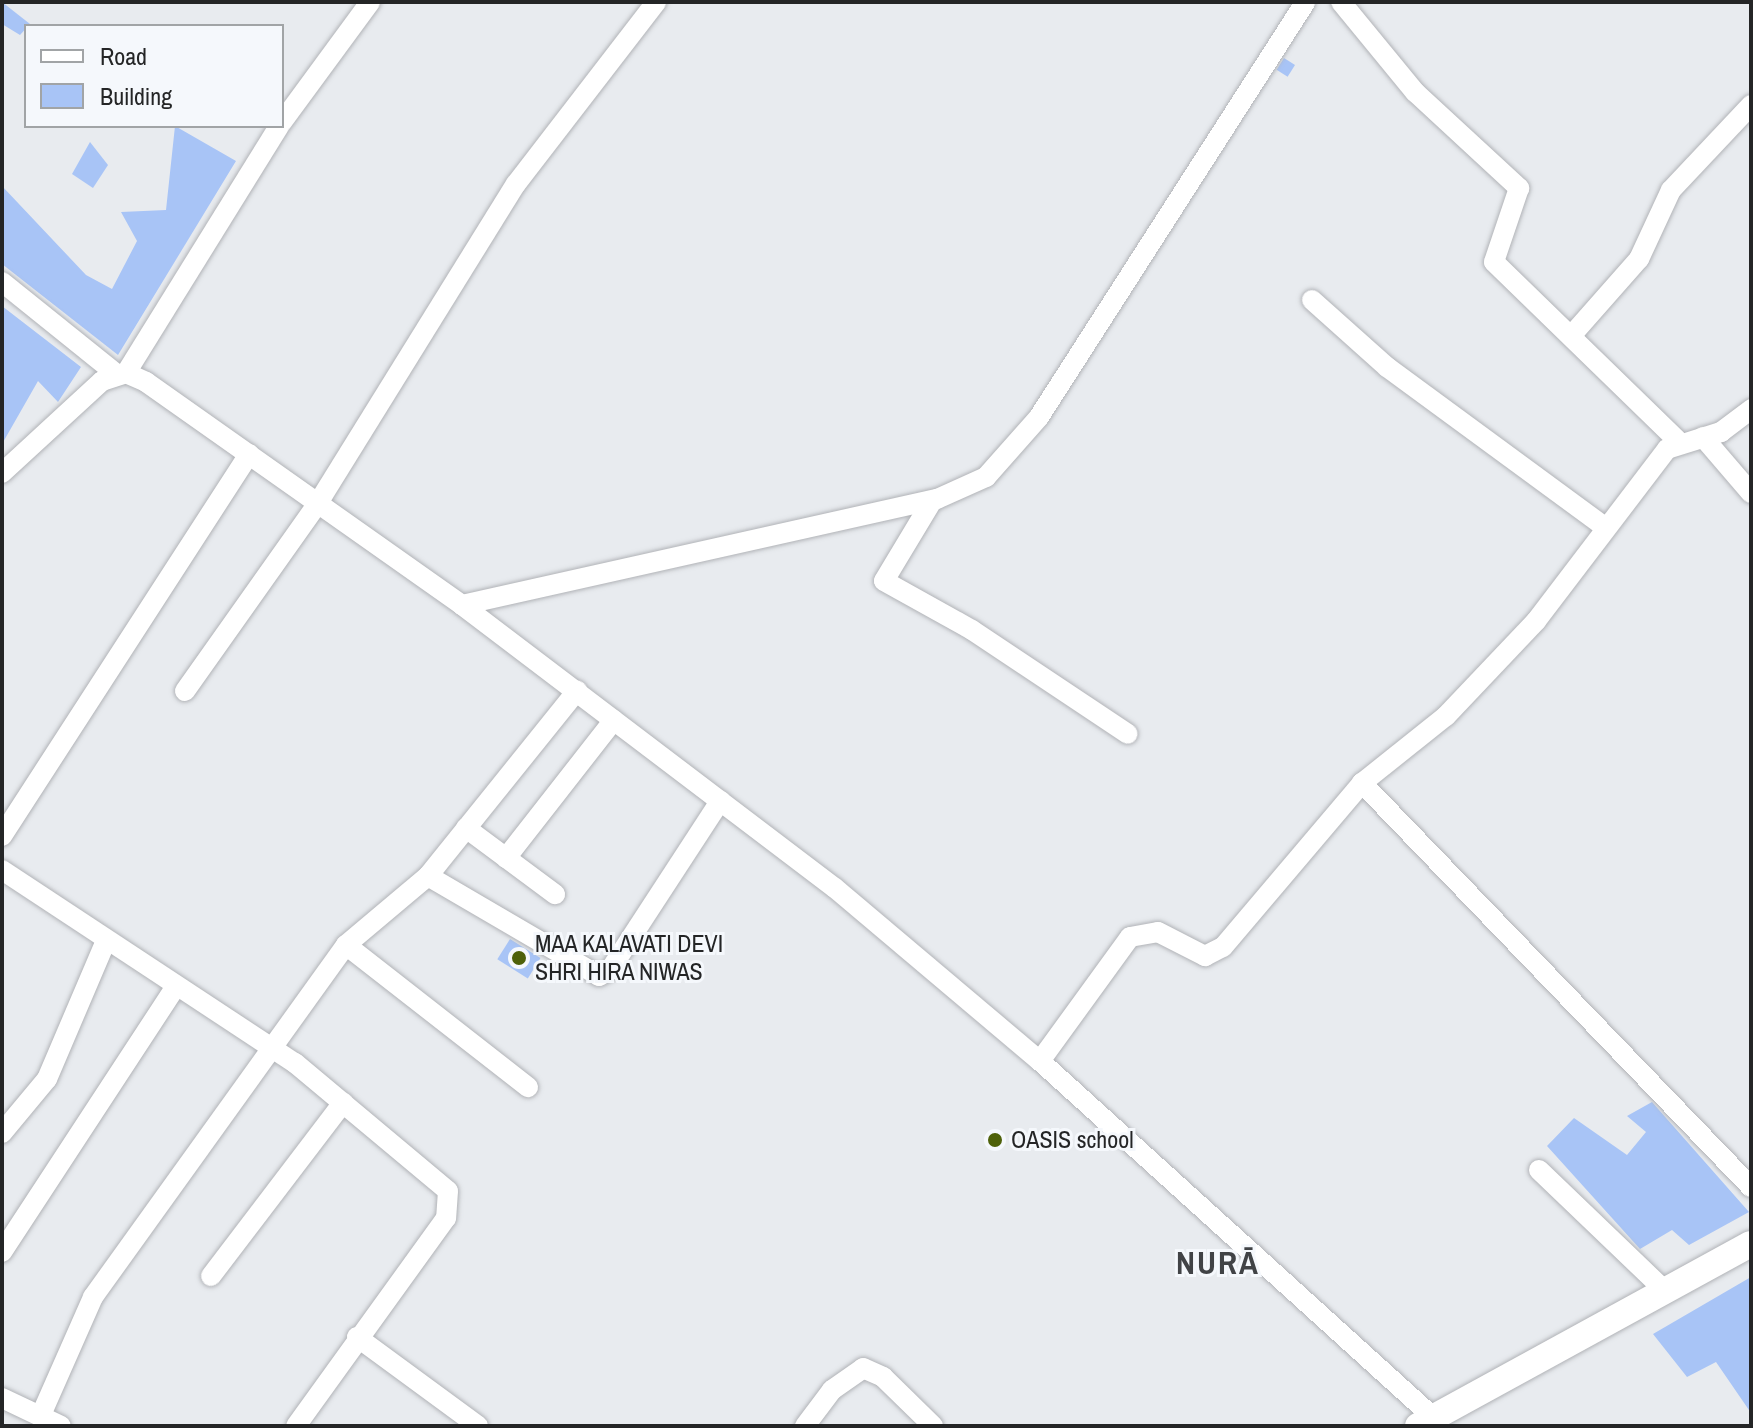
<!DOCTYPE html>
<meta charset="utf-8">
<style>
body{margin:0}
#map{position:relative;width:1753px;height:1428px;overflow:hidden;background:#e8ebef;font-family:"Archivo Narrow",sans-serif}
div>[style]{position:absolute}
[style*='--x']{left:calc(var(--x)*1px);top:calc(var(--y)*1px);width:calc(var(--w)*1px);rotate:calc(var(--a)*1deg)}
.building>*{inset:0;background:#a8c4f6;transform-origin:0 0}
.roads{filter:drop-shadow(0 0 2px #b1b3b7) drop-shadow(0 0 2px #b1b3b7)}
.minor>*{height:20px;margin:-10px;padding:0 10px;transform-origin:10px;border-radius:10px;background:#fff}
.major>*{height:26px;margin:-13px;padding:0 13px;transform-origin:13px;border-radius:13px;background:#fff}
.dots>*{width:22px;height:22px;translate:-50% -50%;box-sizing:border-box;border:4px solid #f5f8fc;border-radius:50%}
span{translate:-50% -50%;white-space:nowrap;text-align:center;line-height:1.15;-webkit-text-stroke:6px #f5f8fc;paint-order:stroke}
.poi-label{font-size:24px;color:#242526}
.left{translate:0 -50%;text-align:left}
.district-label{font-size:32px;color:#414346;font-weight:700;letter-spacing:2px}
.frame{position:absolute;inset:0;border:4px solid #242526;pointer-events:none}
.legend{position:absolute;left:24px;top:24px;width:260px;height:104px;box-sizing:border-box;background:#f5f8fc;border:2px solid #a1a4a6;margin:0;padding:10px 14px;list-style:none;font-size:24px;color:#242526}
.legend li{display:flex;align-items:center;gap:16px;height:40px}
.legend b{width:40px;border:2px solid #a1a4a6}
</style>
<div id="map">
<div class="building">
<i style="clip-path:polygon(2px 2px,30px 24px,20px 35px,2px 24px)"></i>
<i style="left:1284px;top:58px;width:13px;height:14px;rotate:32deg"></i>
<i style="clip-path:polygon(175px 126px,236px 161px,118px 355px,2px 264px,2px 186px,86px 275px,112px 289px,137px 241px,121px 212px,166px 210px)"></i>
<i style="clip-path:polygon(90px 142px,108px 165px,93px 188px,72px 174px)"></i>
<i style="clip-path:polygon(2px 306px,81px 367px,58px 402px,38px 381px,2px 444px)"></i>
<i style="left:510px;top:939px;width:36px;height:24px;rotate:32deg"></i>
<i style="clip-path:polygon(1652px 1102px,1749px 1212px,1689px 1245px,1672px 1230px,1640px 1249px,1547px 1146px,1574px 1118px,1627px 1155px,1646px 1132px,1627px 1116px)"></i>
<i style="clip-path:polygon(1751px 1277px,1751px 1413px,1716px 1362px,1687px 1377px,1653px 1334px)"></i>
</div>
<div class="roads">
<div class="minor">
<i style="--x:1341;--y:2;--w:117;--a:50.6"></i>
<i style="--x:1415;--y:92;--w:142;--a:42.7"></i>
<i style="--x:1519;--y:188;--w:78;--a:108.7"></i>
<i style="--x:1494;--y:262;--w:255;--a:44.2"></i>
<i style="--x:282;--y:122;--w:149;--a:-53.7"></i>
<i style="--x:2;--y:282;--w:145;--a:38.8"></i>
<i style="--x:1312;--y:300;--w:101;--a:41.8"></i>
<i style="--x:1387;--y:367;--w:270;--a:36.3"></i>
<i style="--x:1571;--y:336;--w:103;--a:-48.6"></i>
<i style="--x:1639;--y:259;--w:76;--a:-65.1"></i>
<i style="--x:1671;--y:190;--w:117;--a:-46.7"></i>
<i style="--x:126;--y:373;--w:291;--a:-58.2"></i>
<i style="--x:1703;--y:437;--w:74;--a:49.4"></i>
<i style="--x:2;--y:473;--w:136;--a:-42.6"></i>
<i style="--x:102;--y:381;--w:25;--a:-18"></i>
<i style="--x:126;--y:373;--w:22;--a:24"></i>
<i style="--x:146;--y:382;--w:387;--a:35.2"></i>
<i style="--x:462;--y:605;--w:468;--a:37.2"></i>
<i style="--x:835;--y:888;--w:268;--a:40.2"></i>
<i style="--x:1040;--y:1061;--w:532;--a:42.18"></i>
<i style="--x:932;--y:501;--w:93;--a:121"></i>
<i style="--x:884;--y:581;--w:101;--a:29.1"></i>
<i style="--x:972;--y:630;--w:187;--a:33.7"></i>
<i style="--x:462;--y:605;--w:487;--a:-12.6"></i>
<i style="--x:937;--y:499;--w:54;--a:-24.2"></i>
<i style="--x:986;--y:477;--w:80;--a:-48.5"></i>
<i style="--x:1039;--y:417;--w:493;--a:-57.3"></i>
<i style="--x:185;--y:691;--w:230;--a:-54.7"></i>
<i style="--x:318;--y:503;--w:375;--a:-58.2"></i>
<i style="--x:516;--y:184;--w:230;--a:-52.4"></i>
<i style="--x:1362;--y:783;--w:561;--a:46.08"></i>
<i style="--x:466;--y:828;--w:111;--a:36.6"></i>
<i style="--x:2;--y:836;--w:455;--a:-57.1"></i>
<i style="--x:506;--y:858;--w:175;--a:-52"></i>
<i style="--x:2;--y:870;--w:351;--a:33.4"></i>
<i style="--x:295;--y:1063;--w:199;--a:39.9"></i>
<i style="--x:448;--y:1191;--w:27;--a:94"></i>
<i style="--x:446;--y:1218;--w:256;--a:125.8"></i>
<i style="--x:428;--y:876;--w:198;--a:30.3"></i>
<i style="--x:599;--y:976;--w:13;--a:-29"></i>
<i style="--x:610;--y:970;--w:202;--a:-56.9"></i>
<i style="--x:346;--y:945;--w:231;--a:38"></i>
<i style="--x:1040;--y:1061;--w:153;--a:-54"></i>
<i style="--x:1130;--y:937;--w:28;--a:-10"></i>
<i style="--x:1158;--y:932;--w:53;--a:27.1"></i>
<i style="--x:1205;--y:956;--w:20;--a:-27"></i>
<i style="--x:1223;--y:947;--w:215;--a:-49.7"></i>
<i style="--x:1362;--y:783;--w:107;--a:-38.6"></i>
<i style="--x:1446;--y:716;--w:131;--a:-46.5"></i>
<i style="--x:1536;--y:621;--w:216;--a:-52.7"></i>
<i style="--x:1667;--y:449;--w:57;--a:-17.5"></i>
<i style="--x:1721;--y:432;--w:38;--a:-37"></i>
<i style="--x:2;--y:1133;--w:70;--a:-50.2"></i>
<i style="--x:47;--y:1079;--w:150;--a:-66.9"></i>
<i style="--x:1539;--y:1170;--w:175;--a:43.8"></i>
<i style="--x:2;--y:1252;--w:318;--a:-56.8"></i>
<i style="--x:211;--y:1276;--w:218;--a:-52.7"></i>
<i style="--x:357;--y:1337;--w:150;--a:36.3"></i>
<i style="--x:2;--y:1398;--w:65;--a:25.4"></i>
<i style="--x:41;--y:1415;--w:129;--a:-66.2"></i>
<i style="--x:93;--y:1297;--w:433;--a:-54.3"></i>
<i style="--x:346;--y:945;--w:107;--a:-40.1"></i>
<i style="--x:428;--y:876;--w:238;--a:-51.2"></i>
<i style="--x:805;--y:1426;--w:45;--a:-53.1"></i>
<i style="--x:832;--y:1390;--w:38;--a:-35"></i>
<i style="--x:863;--y:1368;--w:22;--a:24"></i>
<i style="--x:883;--y:1377;--w:70;--a:44.4"></i>
</div>
<div class="major">
<i style="--x:1418;--y:1426;--w:379;--a:-28.7"></i>
</div>
</div>
<div class="dots">
<i style="left:519px;top:958px;background:#4e610a"></i>
<i style="left:995px;top:1140px;background:#4e610a"></i>
</div>
<div class="poi-label">
<span class="left" style="left:535px;top:958px">MAA KALAVATI DEVI<br>SHRI HIRA NIWAS</span>
<span class="left" style="left:1011px;top:1140px">OASIS school</span>
</div>
<div class="district-label">
<span style="left:1218px;top:1263px">NURĀ</span>
</div>
<div class="frame"></div>
<ul class="legend">
<li><b style="height:10px;background:#fff"></b>Road</li>
<li><b style="height:22px;background:#a8c4f6"></b>Building</li>
</ul>
</div>
